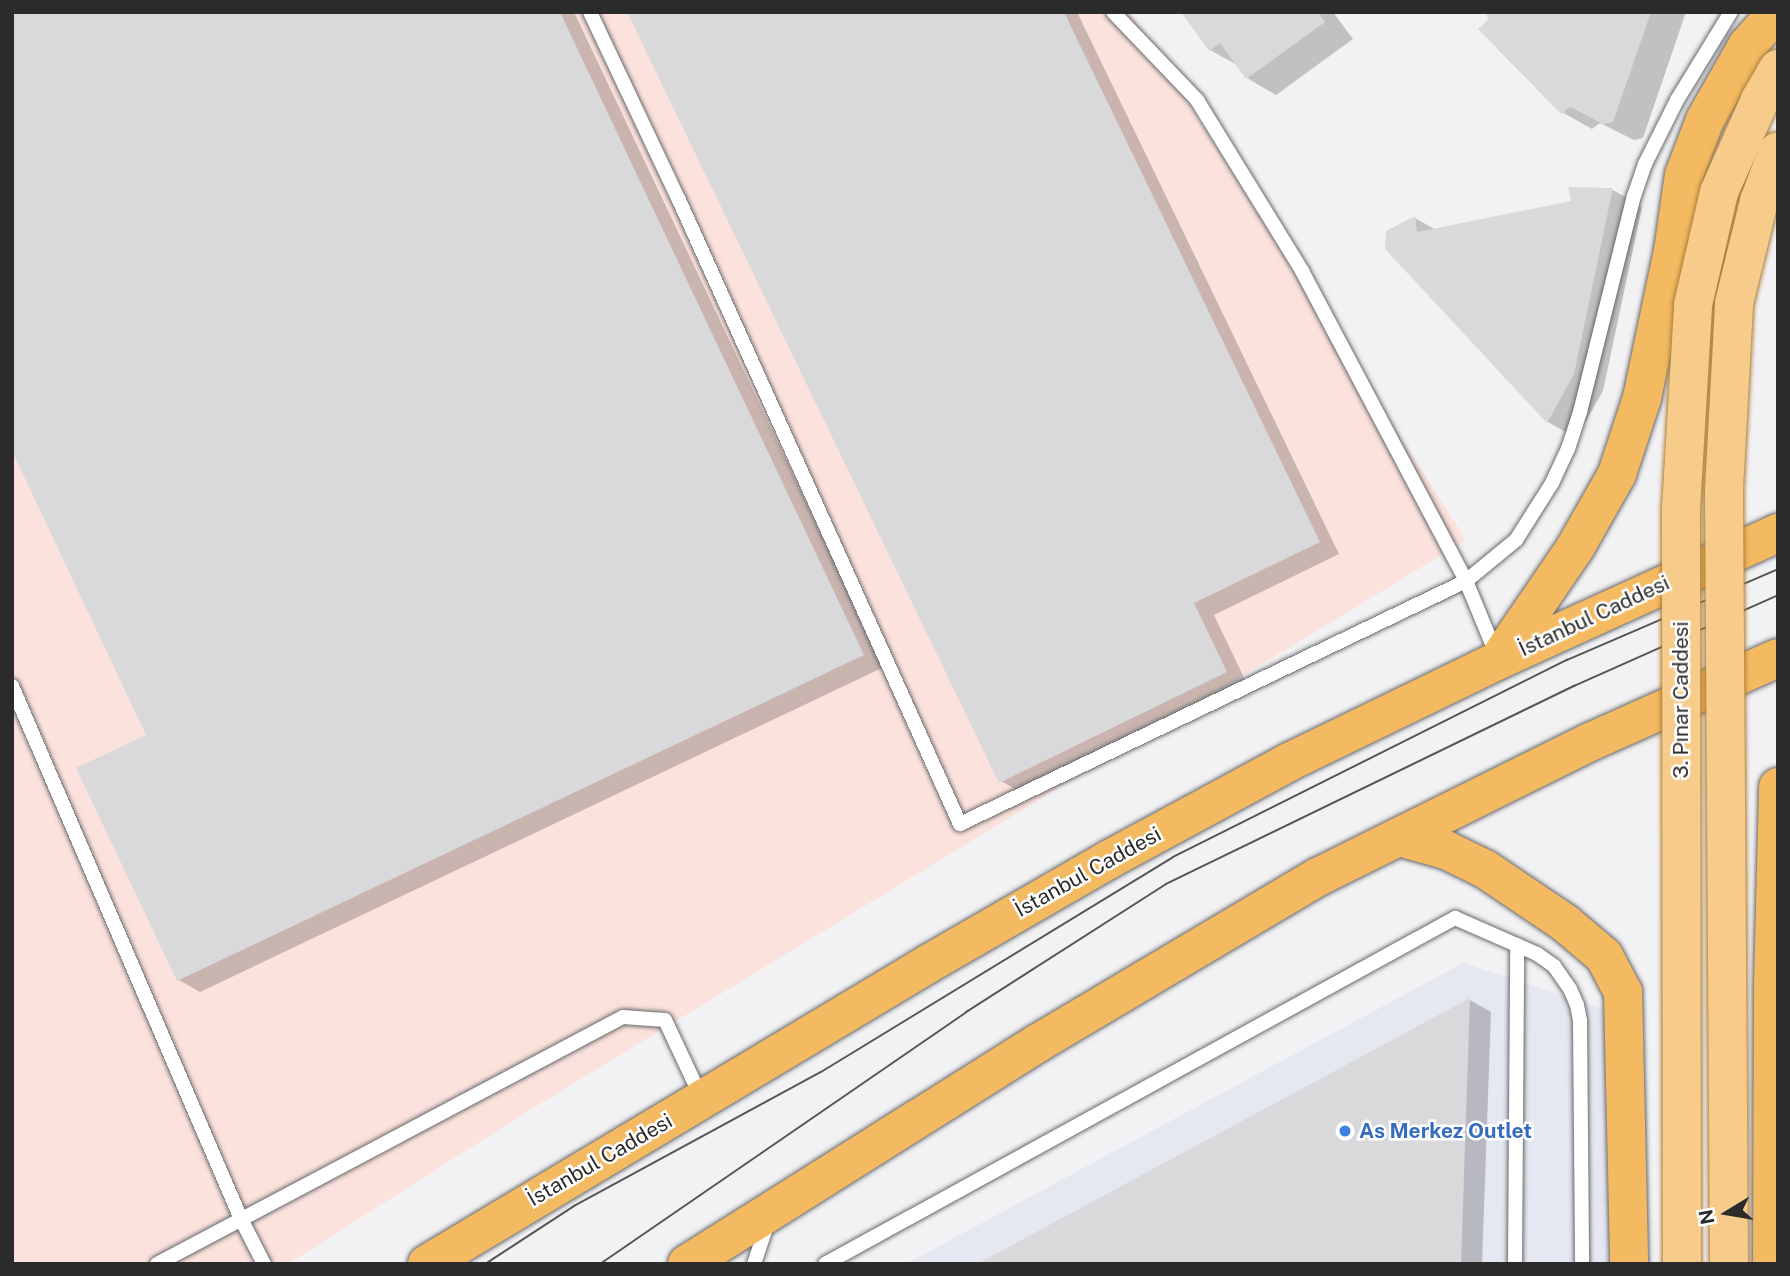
<!DOCTYPE html>
<meta charset="utf-8">
<style>
body{margin:0}
#map{position:relative;width:1790px;height:1276px;overflow:hidden;background:#f2f2f4;font-family:"Public Sans",sans-serif}
div>[style]{position:absolute}
[style*='--x']{left:calc(var(--x)*1px);top:calc(var(--y)*1px);width:calc(var(--w)*1px);rotate:calc(var(--a)*1deg)}
.built>*{inset:0;background:#e5e7f1}
.industrial>*{inset:0;background:#fce2dc}
.shadow>*{inset:0;background:#0003}
.building>*{inset:0;background:#d9d8da}
.roads{filter:drop-shadow(0 0 2px #68696b) drop-shadow(0 0 2px #68696b)}
.service>*{height:14px;margin:-7px;padding:0 7px;transform-origin:7px;border-radius:7px;background:#fff}
.trunk>*{height:38px;margin:-19px;padding:0 19px;transform-origin:19px;border-radius:19px;background:#f4ba62}
.tram>*{height:2px;margin:-1px;padding:0 1px;transform-origin:1px;border-radius:1px;background:#555556}
.bridges{filter:drop-shadow(0 0 2px #ac7d36) drop-shadow(0 0 2px #ac7d36)}
.primary-bridge>*{height:38px;margin:-19px;padding:0 19px;transform-origin:19px;border-radius:19px;background:#f7cb89}
.dots>*{width:19px;height:19px;translate:-50% -50%;box-sizing:border-box;border:4px solid #fff;border-radius:50%}
span{translate:-50% -50%;white-space:nowrap;text-align:center;line-height:1.15;-webkit-text-stroke:5px #fff;paint-order:stroke}
.street-label{font-size:21px;color:#2b2b2c}
.shop-label{font-size:21px;color:#366cbe;font-weight:700}
.left{translate:0 -50%;text-align:left}
.frame{position:absolute;inset:0;border:14px solid #2b2b2c;pointer-events:none}
.north{position:absolute;left:1692px;top:1178px;width:70px;height:70px;-webkit-text-stroke:5px #fff;paint-order:stroke;rotate:259deg;font-size:19px;font-weight:700;line-height:28px;text-align:center;color:#2b2b2c}
.north::after{content:'';display:block;margin:auto;width:24px;height:32px;background:#2b2b2c;clip-path:polygon(50% 0,100% 100%,50% 72%,0 100%)}
</style>
<div id="map">
<div class="built">
<i style="clip-path:polygon(1463px 963px,1616px 1013px,1617px 1264px,906px 1264px)"></i>
</div>
<div class="industrial">
<i style="clip-path:polygon(12px 12px,1130px 12px,1466px 540px,538px 1105px,288px 1264px,12px 1264px)"></i>
</div>
<div class="shadow">
<i style="clip-path:polygon(12px 12px,574px 12px,884px 667px,200px 992px,179px 980px,149px 735px)"></i>
<i style="clip-path:polygon(629px 12px,1077px 12px,1339px 554px,1214px 615px,1247px 684px,1022px 793px,1001px 781px)"></i>
<i style="clip-path:polygon(1184px 12px,1333px 12px,1353px 39px,1276px 95px,1247px 78px,1239px 66px,1210px 50px)"></i>
<i style="clip-path:polygon(1488px 12px,1686px 12px,1643px 138px,1634px 140px,1600px 123px,1592px 129px,1562px 112px)"></i>
<i style="clip-path:polygon(1571px 189px,1613px 190px,1642px 207px,1603px 391px,1576px 438px,1548px 422px,1387px 249px,1415px 218px,1436px 230px,1573px 202px)"></i>
<i style="clip-path:polygon(1470px 1000px,1491px 1012px,1482px 1264px,981px 1264px)"></i>
</div>
<div class="building">
<i style="clip-path:polygon(12px 12px,560px 12px,864px 655px,177px 981px,76px 768px,146px 735px,12px 451px)"></i>
<i style="clip-path:polygon(627px 12px,1064px 12px,1320px 542px,1194px 603px,1227px 672px,999px 783px)"></i>
<i style="clip-path:polygon(1181px 12px,1318px 12px,1325px 22px,1246px 79px,1220px 43px,1209px 51px)"></i>
<i style="clip-path:polygon(1486px 12px,1651px 12px,1613px 122px,1603px 124px,1570px 107px,1561px 114px,1478px 29px,1488px 20px)"></i>
<i style="clip-path:polygon(1568px 187px,1613px 188px,1574px 374px,1547px 423px,1385px 249px,1386px 231px,1415px 216px,1417px 232px,1571px 201px)"></i>
<i style="clip-path:polygon(1470px 998px,1461px 1264px,977px 1264px)"></i>
</div>
<div class="roads">
<div class="service">
<i style="--x:590;--y:12;--w:208;--a:64.7"></i>
<i style="--x:679;--y:200;--w:684;--a:65.76"></i>
<i style="--x:960;--y:824;--w:561;--a:-25.65"></i>
<i style="--x:1466;--y:581;--w:65;--a:-39.4"></i>
<i style="--x:1516;--y:540;--w:67;--a:-57.7"></i>
<i style="--x:1552;--y:483;--w:38;--a:-65"></i>
<i style="--x:1568;--y:449;--w:39;--a:-72"></i>
<i style="--x:1580;--y:412;--w:223;--a:-76"></i>
<i style="--x:1634;--y:196;--w:34;--a:-71"></i>
<i style="--x:1645;--y:164;--w:72;--a:-63.4"></i>
<i style="--x:1677;--y:100;--w:103;--a:-58.5"></i>
<i style="--x:1113;--y:12;--w:122;--a:46.3"></i>
<i style="--x:1197;--y:100;--w:201;--a:58.4"></i>
<i style="--x:1302;--y:271;--w:351;--a:62.1"></i>
<i style="--x:1466;--y:581;--w:81;--a:67.5"></i>
<i style="--x:12;--y:686;--w:580;--a:66.75"></i>
<i style="--x:241;--y:1219;--w:51;--a:62.9"></i>
<i style="--x:157;--y:1264;--w:527;--a:-27.93"></i>
<i style="--x:623;--y:1017;--w:42;--a:4.1"></i>
<i style="--x:665;--y:1020;--w:87;--a:64.9"></i>
<i style="--x:754;--y:1264;--w:44;--a:-71.6"></i>
<i style="--x:825;--y:1264;--w:719;--a:-28.78"></i>
<i style="--x:1455;--y:918;--w:90;--a:23.7"></i>
<i style="--x:1537;--y:954;--w:21;--a:35"></i>
<i style="--x:1554;--y:966;--w:28;--a:55"></i>
<i style="--x:1570;--y:989;--w:17;--a:66"></i>
<i style="--x:1577;--y:1005;--w:16;--a:79"></i>
<i style="--x:1580;--y:1021;--w:243;--a:89.5"></i>
<i style="--x:1515;--y:1264;--w:319;--a:-89.6"></i>
</div>
<div class="trunk">
<i style="--x:1499;--y:659;--w:135;--a:-55.6"></i>
<i style="--x:1575;--y:548;--w:85;--a:-60.4"></i>
<i style="--x:1617;--y:474;--w:80;--a:-71.8"></i>
<i style="--x:1642;--y:398;--w:150;--a:-78.1"></i>
<i style="--x:1673;--y:251;--w:77;--a:-81.8"></i>
<i style="--x:1684;--y:175;--w:59;--a:-69.1"></i>
<i style="--x:1705;--y:120;--w:85;--a:-60.4"></i>
<i style="--x:1747;--y:46;--w:45;--a:-48.6"></i>
<i style="--x:1399;--y:837;--w:49;--a:15.5"></i>
<i style="--x:1446;--y:850;--w:43;--a:26"></i>
<i style="--x:1485;--y:869;--w:97;--a:34"></i>
<i style="--x:1565;--y:923;--w:51;--a:40.2"></i>
<i style="--x:1604;--y:956;--w:41;--a:62.2"></i>
<i style="--x:1623;--y:992;--w:272;--a:88.7"></i>
<i style="--x:427;--y:1264;--w:584;--a:-30.91"></i>
<i style="--x:928;--y:964;--w:208;--a:-30"></i>
<i style="--x:1108;--y:860;--w:206;--a:-28.4"></i>
<i style="--x:1289;--y:762;--w:233;--a:-25.9"></i>
<i style="--x:1499;--y:660;--w:307;--a:-24.5"></i>
<i style="--x:687;--y:1264;--w:415;--a:-32.2"></i>
<i style="--x:1038;--y:1043;--w:326;--a:-30.7"></i>
<i style="--x:1318;--y:877;--w:304;--a:-26.4"></i>
<i style="--x:1590;--y:742;--w:206;--a:-24.1"></i>
<i style="--x:1772;--y:1264;--w:281;--a:-89.8"></i>
<i style="--x:1773;--y:983;--w:196;--a:-88.5"></i>
</div>
</div>
<div class="tram">
<i style="--x:485;--y:1264;--w:106;--a:-33.1"></i>
<i style="--x:574;--y:1206;--w:281;--a:-28.5"></i>
<i style="--x:821;--y:1072;--w:412;--a:-31.4"></i>
<i style="--x:1173;--y:857;--w:441;--a:-26.6"></i>
<i style="--x:1567;--y:660;--w:230;--a:-23.3"></i>
<i style="--x:600;--y:1264;--w:444;--a:-34.5"></i>
<i style="--x:966;--y:1012;--w:237;--a:-32.6"></i>
<i style="--x:1166;--y:884;--w:454;--a:-25.9"></i>
<i style="--x:1574;--y:686;--w:223;--a:-24"></i>
</div>
<div class="bridges">
<div class="primary-bridge">
<i style="--x:1682;--y:1264;--w:755;--a:-90.08"></i>
<i style="--x:1681;--y:509;--w:204;--a:-86.6"></i>
<i style="--x:1693;--y:305;--w:116;--a:-77"></i>
<i style="--x:1719;--y:192;--w:101;--a:-66"></i>
<i style="--x:1760;--y:100;--w:36;--a:-60"></i>
<i style="--x:1729;--y:1264;--w:774;--a:-90.37"></i>
<i style="--x:1724;--y:490;--w:187;--a:-86.9"></i>
<i style="--x:1734;--y:303;--w:105;--a:-76.2"></i>
<i style="--x:1759;--y:201;--w:53;--a:-69.2"></i>
</div>
</div>
<div class="dots">
<i style="left:1345px;top:1131px;background:#3f7fe0"></i>
</div>
<div class="street-label">
<span style="left:1594px;top:616px;rotate:-25deg">İstanbul Caddesi</span>
<span style="left:1681px;top:700px;rotate:-90deg">3. Pınar Caddesi</span>
<span style="left:1088px;top:872px;rotate:-29deg">İstanbul Caddesi</span>
<span style="left:600px;top:1160px;rotate:-30deg">İstanbul Caddesi</span>
</div>
<div class="shop-label">
<span class="left" style="left:1359px;top:1131px">As Merkez Outlet</span>
</div>
<div class="frame"></div>
<div class="north">N</div>
</div>
